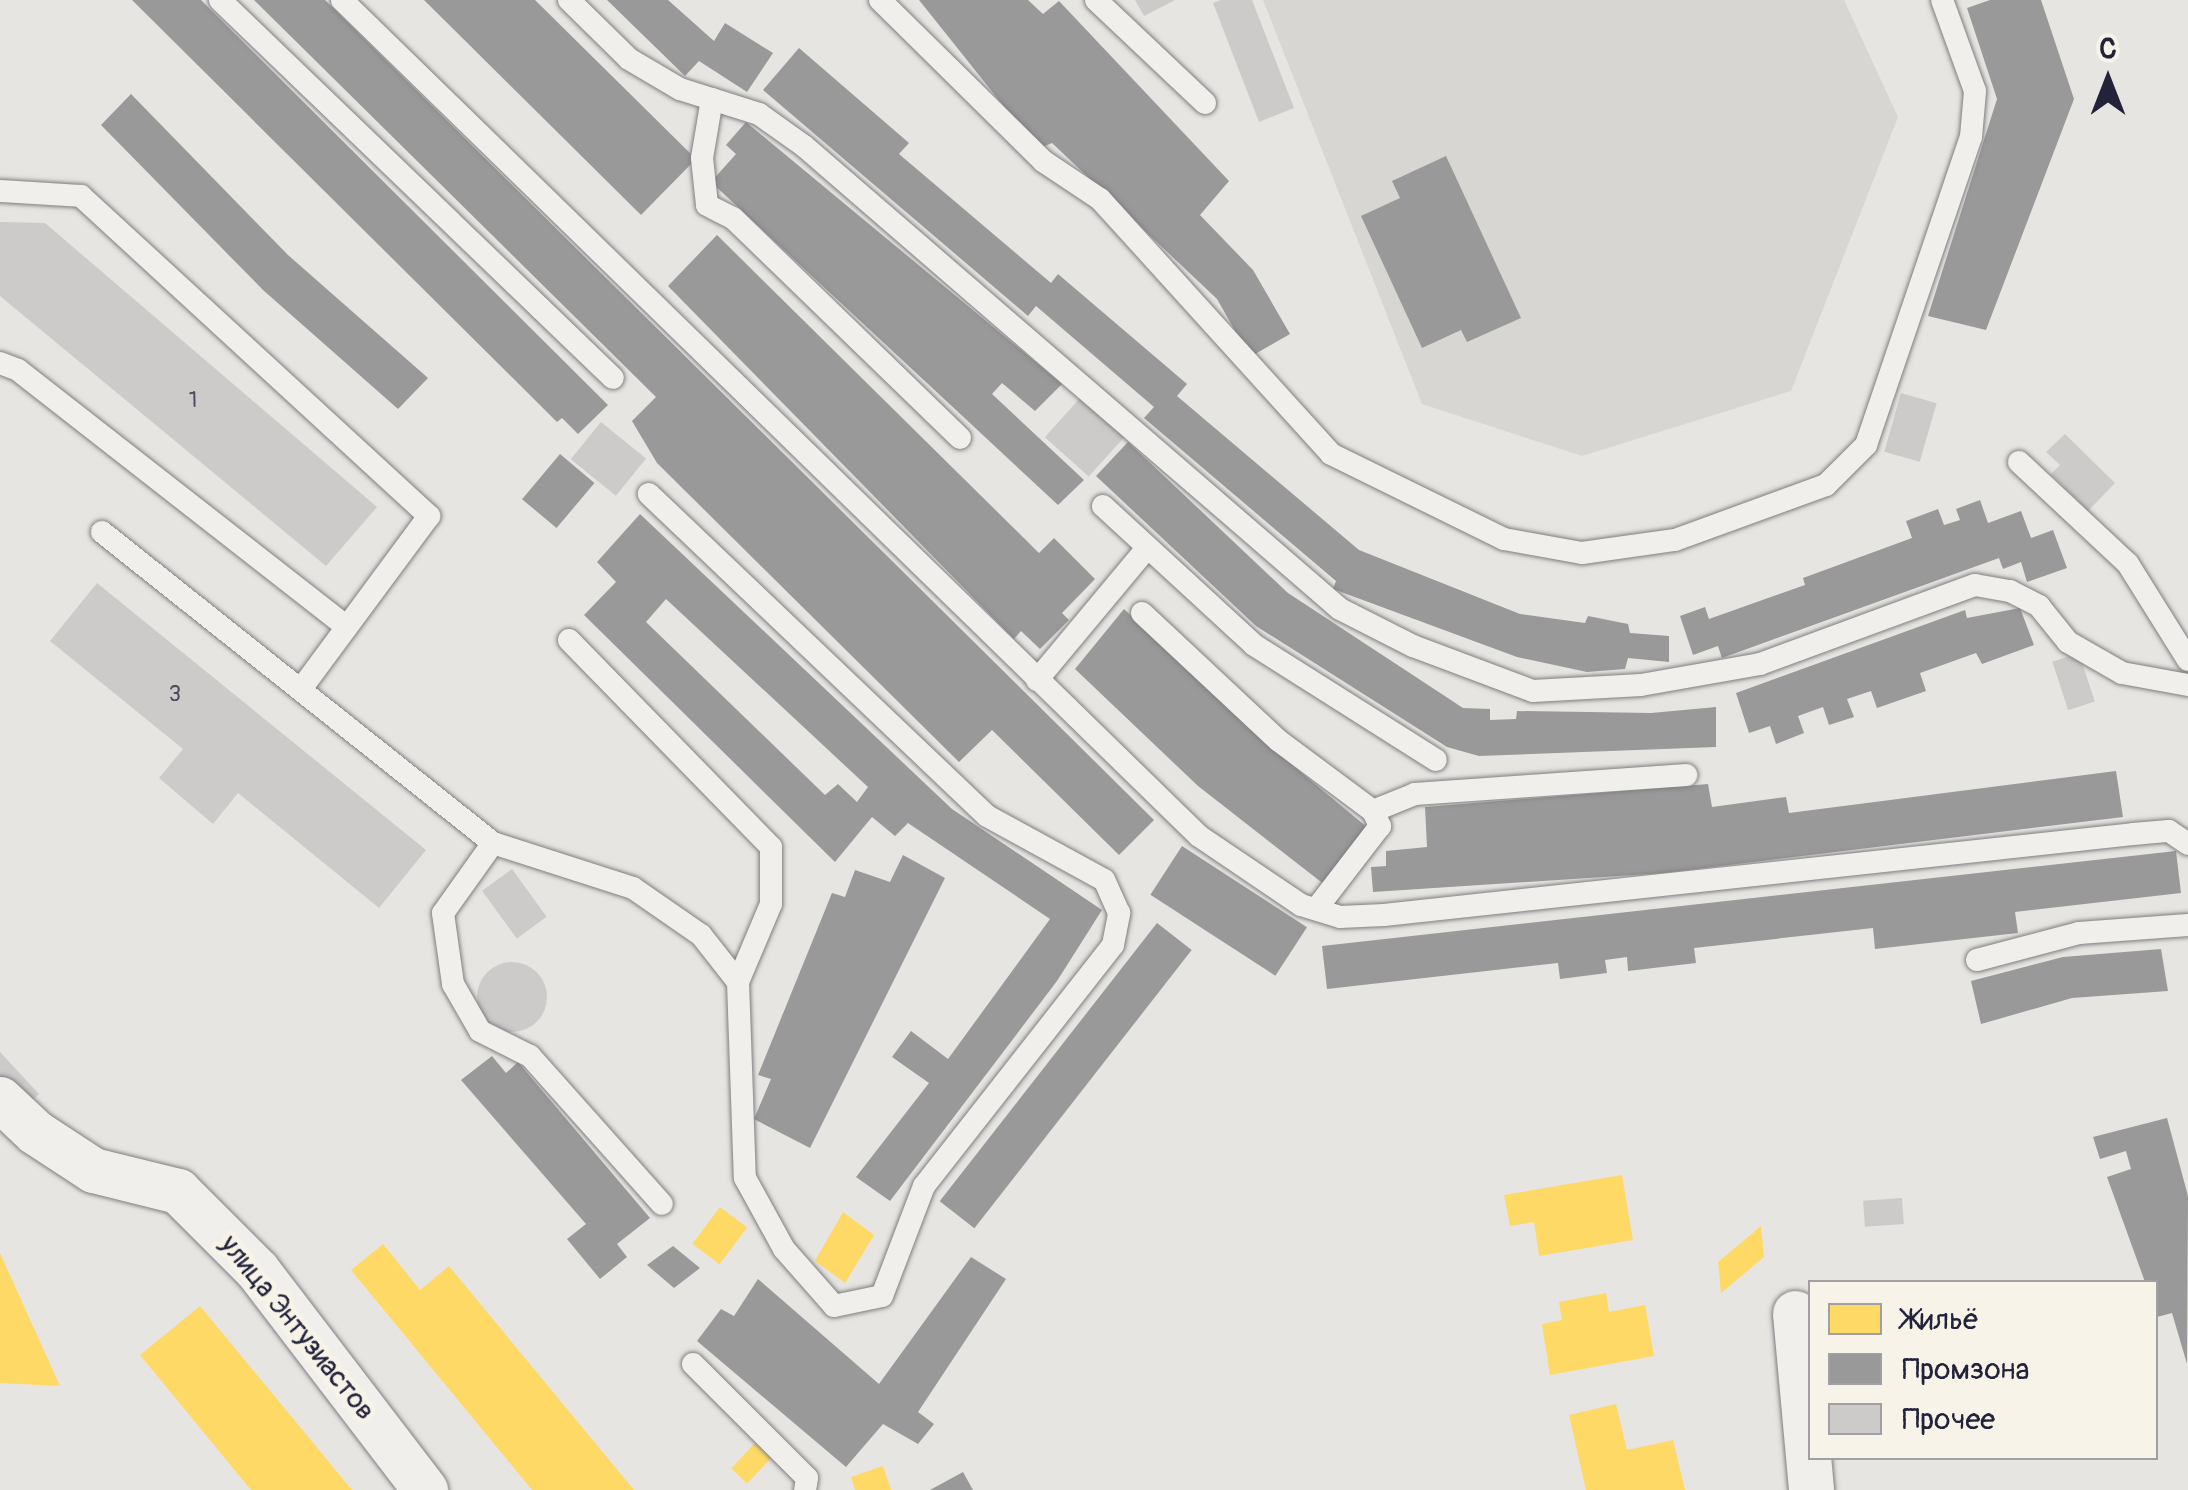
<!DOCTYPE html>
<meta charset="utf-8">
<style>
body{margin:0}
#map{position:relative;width:2188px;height:1490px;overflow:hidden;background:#e7e5e1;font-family:Pangolin,sans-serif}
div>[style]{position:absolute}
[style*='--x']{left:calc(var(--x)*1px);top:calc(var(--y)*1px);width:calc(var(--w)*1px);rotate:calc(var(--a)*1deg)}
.built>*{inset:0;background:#d8d6d3}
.homes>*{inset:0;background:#ffd966;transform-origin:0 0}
.industry>*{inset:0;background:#999;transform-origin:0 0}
.building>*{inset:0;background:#cdcbc9;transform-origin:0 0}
.round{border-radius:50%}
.roads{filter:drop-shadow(0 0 2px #7f7e81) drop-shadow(0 0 2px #7f7e81)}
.service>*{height:22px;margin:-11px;padding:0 11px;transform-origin:11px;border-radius:11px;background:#f0efeb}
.minor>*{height:45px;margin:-22.5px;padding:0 22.5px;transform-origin:22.5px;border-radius:22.5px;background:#f0efeb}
span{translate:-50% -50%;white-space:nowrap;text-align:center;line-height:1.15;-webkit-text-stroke:10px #f7f3e8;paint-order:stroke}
.number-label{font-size:22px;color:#4d4c5e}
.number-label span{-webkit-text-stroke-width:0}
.street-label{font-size:28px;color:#22223b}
.legend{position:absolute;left:1808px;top:1280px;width:350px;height:180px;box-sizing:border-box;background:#f7f3e8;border:2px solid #a29fa3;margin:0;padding:12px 18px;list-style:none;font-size:30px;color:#22223b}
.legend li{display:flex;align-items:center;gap:20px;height:50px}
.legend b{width:50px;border:2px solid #a29fa3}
.north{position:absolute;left:2058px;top:30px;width:100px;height:100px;-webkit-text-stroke:8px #f7f3e8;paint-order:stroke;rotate:0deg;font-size:28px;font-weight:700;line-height:40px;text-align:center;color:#22223b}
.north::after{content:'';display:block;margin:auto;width:35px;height:45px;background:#22223b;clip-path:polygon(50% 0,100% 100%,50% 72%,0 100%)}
</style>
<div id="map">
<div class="built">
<i style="clip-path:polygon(1263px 0,1844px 0,1898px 117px,1791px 391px,1582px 456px,1422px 404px)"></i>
</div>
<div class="homes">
<i style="clip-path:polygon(1622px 1175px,1633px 1240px,1539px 1256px,1534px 1222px,1510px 1226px,1504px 1195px)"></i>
<i style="left:720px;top:1207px;width:34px;height:46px;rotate:37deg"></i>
<i style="clip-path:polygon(843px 1212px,874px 1235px,845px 1283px,815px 1261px)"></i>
<i style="clip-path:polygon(1761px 1226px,1764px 1257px,1721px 1293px,1718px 1262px)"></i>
<i style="clip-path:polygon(383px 1244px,420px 1290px,449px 1266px,634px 1490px,532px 1490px,351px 1270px)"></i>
<i style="clip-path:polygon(0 1253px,60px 1386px,0 1383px)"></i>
<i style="clip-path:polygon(1606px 1293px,1609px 1312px,1645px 1305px,1654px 1356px,1550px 1375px,1542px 1324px,1562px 1320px,1559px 1302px)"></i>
<i style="clip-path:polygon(200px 1306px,352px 1490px,251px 1490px,140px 1355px)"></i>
<i style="clip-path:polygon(1616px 1404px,1627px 1450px,1673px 1440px,1685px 1490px,1586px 1490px,1569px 1415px)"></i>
<i style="left:755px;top:1443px;width:22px;height:35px;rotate:43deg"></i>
<i style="clip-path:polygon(883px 1466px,891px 1490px,855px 1490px,851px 1477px)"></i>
</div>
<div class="industry">
<i style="clip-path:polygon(132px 0,201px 0,608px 405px,578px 434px,562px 418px,557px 422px)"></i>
<i style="clip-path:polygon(254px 0,325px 0,1154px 820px,1119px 855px,992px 730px,959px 762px,657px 463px,632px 421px,656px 397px)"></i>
<i style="clip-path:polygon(424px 0,535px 0,696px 159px,641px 215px)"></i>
<i style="clip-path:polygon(607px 0,668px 0,714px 41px,725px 23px,773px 53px,747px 92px,699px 61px,685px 76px)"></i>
<i style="clip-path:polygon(919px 0,1028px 0,1043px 14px,1059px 1px,1229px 181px,1200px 215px,1253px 270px,1290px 334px,1250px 357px,1217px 299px,1052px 143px,1038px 149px)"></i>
<i style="clip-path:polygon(1990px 0,2041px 0,2074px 99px,1986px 330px,1928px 316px,1997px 99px,1967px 8px)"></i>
<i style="clip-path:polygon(799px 48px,909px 143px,899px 154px,1051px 283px,1058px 274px,1187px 384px,1177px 396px,1359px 550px,1520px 614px,1585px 623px,1588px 616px,1628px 624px,1630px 633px,1669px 636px,1669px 662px,1628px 658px,1625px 669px,1587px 672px,1517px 657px,1333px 589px,1336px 581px,1144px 418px,1154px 407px,1036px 306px,1028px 316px,763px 90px)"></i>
<i style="clip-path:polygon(131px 94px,288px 255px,428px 378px,398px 409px,263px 290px,101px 125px)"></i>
<i style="clip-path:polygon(746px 122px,1062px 384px,1035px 411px,1002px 383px,992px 394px,1084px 480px,1058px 505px,711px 182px,736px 154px,726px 145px)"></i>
<i style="clip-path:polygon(1446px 156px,1521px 318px,1467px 342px,1461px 330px,1422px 348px,1361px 216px,1400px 198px,1392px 181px)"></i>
<i style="clip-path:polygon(717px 235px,1039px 553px,1054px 538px,1095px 579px,1062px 613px,1069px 620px,1040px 649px,1021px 631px,1014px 639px,668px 286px)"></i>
<i style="clip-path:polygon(1128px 442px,1288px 593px,1463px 708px,1490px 709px,1490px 720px,1516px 719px,1517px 711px,1651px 713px,1716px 707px,1716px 747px,1479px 756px,1447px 747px,1256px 626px,1096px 476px)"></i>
<i style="left:560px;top:454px;width:45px;height:59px;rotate:40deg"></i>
<i style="clip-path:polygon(1980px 500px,1988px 523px,2021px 511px,2031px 538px,2053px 530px,2067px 568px,2027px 582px,2021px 562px,2003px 569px,1999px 558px,1722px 658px,1718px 646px,1693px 655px,1680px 616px,1705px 607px,1709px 619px,1805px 585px,1803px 578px,1912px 538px,1906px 521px,1938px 509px,1944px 525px,1960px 520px,1956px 509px)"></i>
<i style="clip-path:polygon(evenodd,640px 514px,952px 809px,1102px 910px,1057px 981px,890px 1201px,856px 1177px,929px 1083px,892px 1057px,911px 1031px,948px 1059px,1050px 919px,908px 823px,895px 836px,872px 817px,835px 862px,584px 615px,616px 582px,597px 562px,640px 514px,666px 599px,868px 787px,857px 802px,838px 784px,825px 795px,646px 622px,666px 599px)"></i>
<i style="clip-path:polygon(2020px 608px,2034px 645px,1982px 664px,1976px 653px,1920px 673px,1926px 691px,1877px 708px,1871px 691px,1847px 699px,1854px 717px,1829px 725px,1823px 707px,1798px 716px,1804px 733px,1776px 744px,1770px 726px,1749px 733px,1736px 693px,1965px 610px,1967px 618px)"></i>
<i style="clip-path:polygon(1124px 609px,1256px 735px,1368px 828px,1325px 885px,1198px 786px,1075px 669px)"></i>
<i style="clip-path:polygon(2116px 771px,2123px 817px,1664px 873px,1373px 892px,1371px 867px,1386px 866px,1386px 851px,1427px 847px,1425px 807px,1708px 784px,1712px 807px,1786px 797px,1789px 813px)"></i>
<i style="left:1182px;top:846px;width:149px;height:58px;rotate:33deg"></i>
<i style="clip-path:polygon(2176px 851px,2181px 893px,2015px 912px,2018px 933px,1875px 949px,1873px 928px,1694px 948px,1696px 963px,1628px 971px,1627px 957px,1605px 960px,1607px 973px,1560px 979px,1558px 963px,1327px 989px,1322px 946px)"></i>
<i style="clip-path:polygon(903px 855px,945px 878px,810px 1148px,754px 1119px,771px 1079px,758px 1075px,832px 893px,845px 897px,855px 870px,890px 882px)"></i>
<i style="left:1157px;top:923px;width:44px;height:353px;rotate:38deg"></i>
<i style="clip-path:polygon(2161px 949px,2168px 991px,2072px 998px,1981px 1024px,1971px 981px,2063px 957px)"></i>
<i style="clip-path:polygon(492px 1056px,506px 1073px,518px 1062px,650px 1218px,617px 1244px,627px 1257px,600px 1279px,567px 1239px,586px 1224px,461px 1080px)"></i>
<i style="clip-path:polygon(2167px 1118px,2188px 1196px,2187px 1364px,2172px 1313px,2157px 1317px,2156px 1282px,2145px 1282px,2107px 1177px,2131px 1169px,2126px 1151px,2100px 1159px,2093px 1137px)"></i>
<i style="clip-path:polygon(673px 1246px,700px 1268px,674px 1288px,647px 1265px)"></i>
<i style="clip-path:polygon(971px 1257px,1006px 1279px,918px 1412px,934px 1424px,918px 1444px,883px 1424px,846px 1467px,697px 1341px,721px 1309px,734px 1316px,758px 1279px,879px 1384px)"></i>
<i style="clip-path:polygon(963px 1472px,973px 1490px,930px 1490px)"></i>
</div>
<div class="building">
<i style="clip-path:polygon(1135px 0,1175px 0,1144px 16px)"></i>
<i style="clip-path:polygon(1221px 0,1252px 0,1294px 108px,1259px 122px,1213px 3px)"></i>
<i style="clip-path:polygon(0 222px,45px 223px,377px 507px,326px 566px,0 296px)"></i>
<i style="left:1901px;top:393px;width:37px;height:61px;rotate:16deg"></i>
<i style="left:1081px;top:397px;width:59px;height:54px;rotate:42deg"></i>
<i style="left:601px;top:422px;width:58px;height:48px;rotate:39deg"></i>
<i style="clip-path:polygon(2065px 434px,2115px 483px,2088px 511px,2051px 474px,2060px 465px,2046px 452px)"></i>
<i style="clip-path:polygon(97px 583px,426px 850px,379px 908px,238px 793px,213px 824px,159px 778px,183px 749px,50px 641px)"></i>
<i style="left:2079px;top:653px;width:51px;height:28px;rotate:72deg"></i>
<i style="left:512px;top:869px;width:59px;height:37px;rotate:54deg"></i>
<i class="round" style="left:477px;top:962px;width:70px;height:70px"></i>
<i style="clip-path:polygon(0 1052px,39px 1094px,22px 1110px,0 1086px)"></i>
<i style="left:1902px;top:1198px;width:26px;height:39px;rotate:86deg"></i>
</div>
<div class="roads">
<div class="service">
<i style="--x:220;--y:0;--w:545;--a:43.89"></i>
<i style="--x:342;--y:0;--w:1197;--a:44.29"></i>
<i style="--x:1199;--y:836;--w:123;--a:34.1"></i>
<i style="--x:1301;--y:905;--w:41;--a:17.1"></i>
<i style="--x:1340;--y:917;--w:44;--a:-2.6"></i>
<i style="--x:1384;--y:915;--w:753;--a:-6.17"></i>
<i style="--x:2133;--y:834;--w:36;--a:-5"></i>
<i style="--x:2169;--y:831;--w:23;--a:34"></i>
<i style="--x:569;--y:0;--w:84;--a:44.5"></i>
<i style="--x:629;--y:59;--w:59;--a:30.5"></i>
<i style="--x:680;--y:89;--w:83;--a:17.6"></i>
<i style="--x:759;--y:114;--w:55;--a:35.4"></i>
<i style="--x:804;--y:146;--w:708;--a:40.82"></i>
<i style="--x:1340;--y:609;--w:82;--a:26.9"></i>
<i style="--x:1413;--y:646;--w:128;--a:20.6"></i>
<i style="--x:1533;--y:691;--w:108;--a:-3.2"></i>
<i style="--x:1641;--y:685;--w:121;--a:-10"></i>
<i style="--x:1760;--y:664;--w:229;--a:-20.2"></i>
<i style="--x:1975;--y:585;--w:36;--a:10"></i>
<i style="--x:2010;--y:591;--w:33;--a:27"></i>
<i style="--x:2039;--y:606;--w:46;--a:51.1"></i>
<i style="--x:2068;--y:642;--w:62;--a:29.9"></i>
<i style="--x:2122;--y:673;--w:67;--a:10.3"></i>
<i style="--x:880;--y:0;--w:229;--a:44.6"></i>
<i style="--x:1043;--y:161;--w:69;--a:33.7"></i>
<i style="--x:1100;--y:199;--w:344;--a:47.8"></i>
<i style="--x:1331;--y:454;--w:193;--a:26.2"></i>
<i style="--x:1504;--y:539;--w:79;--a:10.2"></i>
<i style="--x:1582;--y:553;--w:94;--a:-8"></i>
<i style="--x:1675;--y:540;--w:161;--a:-20"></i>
<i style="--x:1826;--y:485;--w:57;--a:-45"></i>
<i style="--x:1866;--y:445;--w:325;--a:-71.2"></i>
<i style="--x:1971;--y:137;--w:46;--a:-85"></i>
<i style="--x:1975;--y:91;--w:97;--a:-109.9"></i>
<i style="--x:1096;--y:0;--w:150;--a:43.4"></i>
<i style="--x:712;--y:99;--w:60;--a:99.6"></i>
<i style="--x:702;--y:158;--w:47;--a:83.9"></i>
<i style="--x:707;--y:205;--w:29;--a:27"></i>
<i style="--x:733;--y:218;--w:316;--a:44.1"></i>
<i style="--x:0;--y:191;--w:81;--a:3.5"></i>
<i style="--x:81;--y:196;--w:473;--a:42.6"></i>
<i style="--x:429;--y:516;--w:215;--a:126.5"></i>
<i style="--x:0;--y:363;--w:19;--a:21"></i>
<i style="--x:18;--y:370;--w:417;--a:38"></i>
<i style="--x:2019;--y:462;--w:149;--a:43.1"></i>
<i style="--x:2128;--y:564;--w:113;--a:58"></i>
<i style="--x:1103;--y:506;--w:205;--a:42.6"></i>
<i style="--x:1254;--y:645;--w:215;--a:32.3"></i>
<i style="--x:102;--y:532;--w:500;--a:38.5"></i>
<i style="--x:493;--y:843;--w:147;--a:17.8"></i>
<i style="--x:633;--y:888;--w:83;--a:34.7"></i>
<i style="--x:701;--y:935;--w:60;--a:51.8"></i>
<i style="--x:738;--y:982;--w:196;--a:88"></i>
<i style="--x:745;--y:1178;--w:81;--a:61.2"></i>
<i style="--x:784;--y:1249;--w:76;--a:48.7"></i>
<i style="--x:834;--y:1306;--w:49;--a:-11.8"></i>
<i style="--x:882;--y:1296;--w:118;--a:-69.1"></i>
<i style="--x:924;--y:1186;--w:306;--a:-51.9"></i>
<i style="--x:1113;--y:945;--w:33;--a:-79"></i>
<i style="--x:1119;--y:913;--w:36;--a:-114"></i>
<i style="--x:1104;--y:880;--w:133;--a:-151.3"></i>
<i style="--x:987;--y:816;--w:467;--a:-136.4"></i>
<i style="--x:1142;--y:613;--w:187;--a:43.1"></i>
<i style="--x:1279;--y:741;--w:117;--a:36.7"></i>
<i style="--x:1373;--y:811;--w:17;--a:65"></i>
<i style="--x:1380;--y:826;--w:105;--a:127.6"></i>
<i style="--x:569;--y:640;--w:289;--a:45.7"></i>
<i style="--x:771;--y:847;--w:57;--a:90"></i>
<i style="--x:771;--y:904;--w:85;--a:112.9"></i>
<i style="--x:1037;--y:680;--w:170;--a:-50.2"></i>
<i style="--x:1373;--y:811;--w:45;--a:-22"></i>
<i style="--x:1415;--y:794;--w:272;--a:-4"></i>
<i style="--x:493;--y:843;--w:86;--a:125.5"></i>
<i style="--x:443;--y:913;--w:72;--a:82"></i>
<i style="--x:453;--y:984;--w:54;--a:60.1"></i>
<i style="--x:480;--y:1031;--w:56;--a:26.6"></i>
<i style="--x:530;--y:1056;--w:198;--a:48.3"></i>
<i style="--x:1977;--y:960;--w:106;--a:-14.8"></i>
<i style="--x:2079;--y:933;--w:109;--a:-4.2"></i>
<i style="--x:693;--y:1364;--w:161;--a:45"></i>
<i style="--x:807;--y:1478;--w:12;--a:99"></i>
</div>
<div class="minor">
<i style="--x:0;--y:1099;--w:48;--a:43.3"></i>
<i style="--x:35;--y:1132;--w:69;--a:33.2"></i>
<i style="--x:93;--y:1170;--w:88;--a:13.9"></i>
<i style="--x:178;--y:1191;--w:112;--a:45"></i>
<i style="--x:257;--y:1270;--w:277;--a:52.6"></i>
<i style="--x:1795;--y:1313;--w:178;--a:84.8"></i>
</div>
</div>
<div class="number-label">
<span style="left:193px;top:401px">1</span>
<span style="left:175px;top:695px">3</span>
</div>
<div class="street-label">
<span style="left:297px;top:1328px;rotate:51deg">улица Энтузиастов</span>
</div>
<ul class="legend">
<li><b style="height:28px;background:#ffd966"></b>Жильё</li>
<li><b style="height:28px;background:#999"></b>Промзона</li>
<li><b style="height:28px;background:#cdcbc9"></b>Прочее</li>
</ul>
<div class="north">С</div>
</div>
